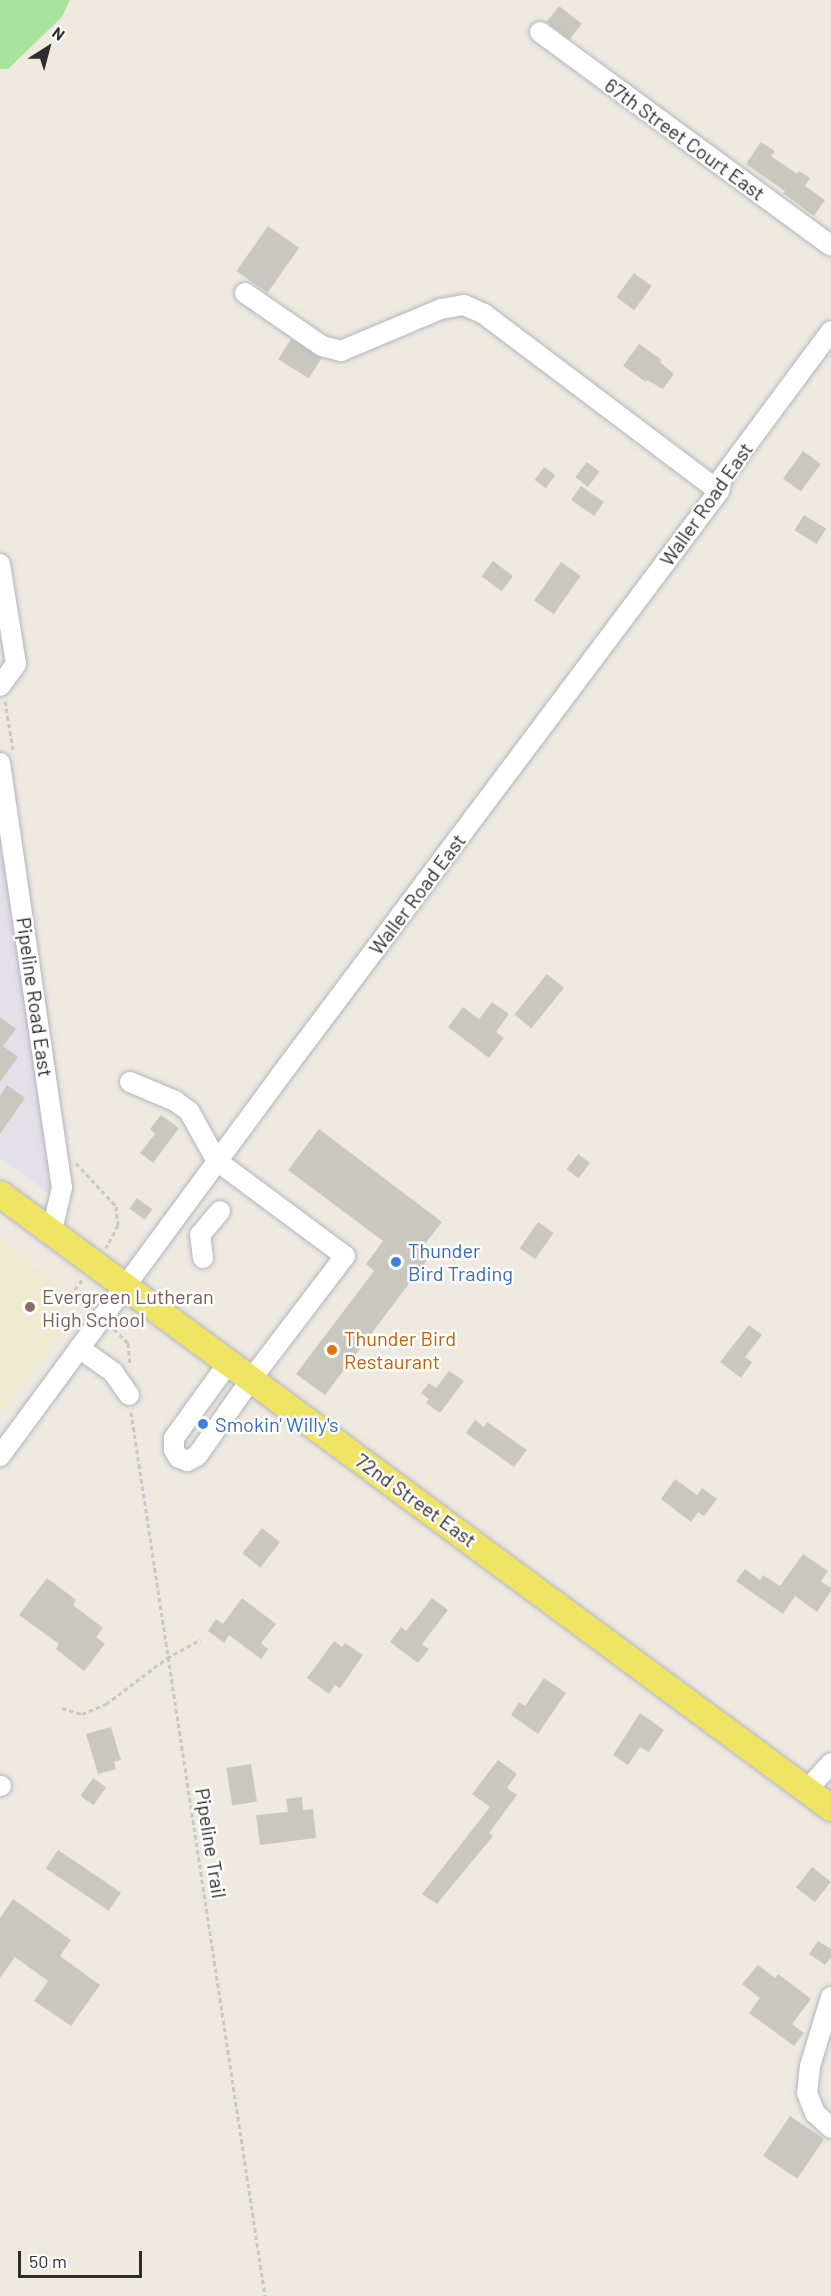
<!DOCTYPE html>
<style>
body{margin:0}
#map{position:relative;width:831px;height:2296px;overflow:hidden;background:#eeeae0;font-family:Barlow,sans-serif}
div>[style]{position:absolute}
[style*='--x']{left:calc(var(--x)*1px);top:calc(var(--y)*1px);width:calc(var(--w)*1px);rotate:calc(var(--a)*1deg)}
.industrial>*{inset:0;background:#e3e0e7}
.education>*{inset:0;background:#efead0}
.green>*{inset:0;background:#abe39e}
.building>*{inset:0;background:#cac8be;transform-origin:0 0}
.path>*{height:3px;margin-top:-1.5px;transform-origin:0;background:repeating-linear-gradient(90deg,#c8c8c8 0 4.5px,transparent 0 7.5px)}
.roads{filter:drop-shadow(0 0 2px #b3b4c0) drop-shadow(0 0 2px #b3b4c0)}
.minor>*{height:20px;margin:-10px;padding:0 10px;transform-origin:10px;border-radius:10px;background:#fff}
.major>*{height:26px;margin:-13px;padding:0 13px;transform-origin:13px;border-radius:13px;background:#efe464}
.dots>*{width:16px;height:16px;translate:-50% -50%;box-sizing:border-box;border:3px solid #fff;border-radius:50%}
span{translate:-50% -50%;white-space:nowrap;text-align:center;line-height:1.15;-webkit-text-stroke:5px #fff;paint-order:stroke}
.street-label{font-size:20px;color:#2d2d2d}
.shop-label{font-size:20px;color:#366cbe}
.left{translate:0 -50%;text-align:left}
.education-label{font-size:20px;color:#785e54}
.food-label{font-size:20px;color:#c56008}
.north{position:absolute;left:18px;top:18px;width:60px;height:60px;-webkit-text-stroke:4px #fff;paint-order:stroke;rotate:36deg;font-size:16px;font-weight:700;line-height:24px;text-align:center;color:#2d2d2d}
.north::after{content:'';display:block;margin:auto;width:21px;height:27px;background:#2d2d2d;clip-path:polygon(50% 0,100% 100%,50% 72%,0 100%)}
.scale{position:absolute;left:18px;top:2251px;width:124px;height:27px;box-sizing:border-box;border:3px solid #2d2d2d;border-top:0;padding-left:8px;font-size:18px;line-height:21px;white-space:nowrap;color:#2d2d2d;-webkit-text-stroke:4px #fff;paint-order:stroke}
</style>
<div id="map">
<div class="industrial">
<i style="clip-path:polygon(0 833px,53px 1196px,0 1158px)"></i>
</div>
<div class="education">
<i style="clip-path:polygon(0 1240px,57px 1282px,65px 1331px,0 1412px)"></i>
</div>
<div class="green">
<i style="clip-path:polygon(0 0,70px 0,62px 17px,8px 69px,0 69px)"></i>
</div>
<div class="building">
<i style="left:559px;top:6px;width:29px;height:20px;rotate:38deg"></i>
<i style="clip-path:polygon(761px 142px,775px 151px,771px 156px,797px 174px,799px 171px,810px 178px,805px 186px,825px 200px,814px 216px,783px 193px,785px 191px,746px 164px)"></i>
<i style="left:268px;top:226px;width:38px;height:55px;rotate:35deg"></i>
<i style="left:634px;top:273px;width:22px;height:30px;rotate:36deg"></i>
<i style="left:291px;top:339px;width:36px;height:24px;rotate:32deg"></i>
<i style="clip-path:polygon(639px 344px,662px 360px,660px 362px,674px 374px,663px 389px,647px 380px,646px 382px,623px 366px)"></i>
<i style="left:803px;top:451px;width:22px;height:34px;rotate:36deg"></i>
<i style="left:587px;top:462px;width:16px;height:19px;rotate:38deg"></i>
<i style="left:544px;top:467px;width:14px;height:16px;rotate:36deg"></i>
<i style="left:581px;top:486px;width:28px;height:17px;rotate:35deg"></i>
<i style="left:804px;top:515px;width:26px;height:18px;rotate:32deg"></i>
<i style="left:493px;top:561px;width:25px;height:19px;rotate:37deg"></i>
<i style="left:561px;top:562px;width:24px;height:47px;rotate:35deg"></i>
<i style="left:547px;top:974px;width:22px;height:52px;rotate:39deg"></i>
<i style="clip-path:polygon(492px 1002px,509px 1014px,496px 1032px,504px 1038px,489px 1058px,448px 1027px,463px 1007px,479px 1019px)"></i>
<i style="clip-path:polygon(0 1017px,16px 1029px,3px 1046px,18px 1057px,0 1082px)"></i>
<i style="clip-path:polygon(7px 1085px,25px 1098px,0 1134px,0 1096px)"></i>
<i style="clip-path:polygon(161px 1115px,179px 1128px,153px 1163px,140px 1153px,155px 1134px,150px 1129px)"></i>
<i style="clip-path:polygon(319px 1129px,442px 1222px,421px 1249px,430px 1256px,325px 1395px,296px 1374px,374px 1271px,366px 1264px,383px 1241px,288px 1170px)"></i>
<i style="left:578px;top:1154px;width:15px;height:19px;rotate:37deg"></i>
<i style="left:137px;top:1198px;width:19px;height:13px;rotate:36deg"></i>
<i style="left:538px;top:1222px;width:19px;height:32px;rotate:35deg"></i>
<i style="clip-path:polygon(749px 1325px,762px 1335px,745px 1357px,752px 1362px,741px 1378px,720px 1362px)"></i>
<i style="clip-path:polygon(449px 1371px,464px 1381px,440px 1413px,426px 1403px,429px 1399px,421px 1393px,429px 1383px,436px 1388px)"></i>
<i style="clip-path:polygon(475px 1420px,484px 1427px,487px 1422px,527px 1450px,514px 1467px,466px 1433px)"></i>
<i style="clip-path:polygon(675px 1479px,697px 1495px,702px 1488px,717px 1499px,704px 1516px,698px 1512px,691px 1522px,661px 1499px)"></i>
<i style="left:262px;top:1528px;width:23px;height:32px;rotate:38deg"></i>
<i style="clip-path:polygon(803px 1554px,828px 1571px,821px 1581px,831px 1588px,831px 1591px,817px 1612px,795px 1596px,783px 1614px,736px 1581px,745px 1569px,760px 1580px,763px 1575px,780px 1586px)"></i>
<i style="clip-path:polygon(47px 1578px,76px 1600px,73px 1605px,103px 1628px,96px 1637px,105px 1644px,84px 1671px,56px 1649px,59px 1644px,19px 1615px)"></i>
<i style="clip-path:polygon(242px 1598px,276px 1624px,261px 1643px,268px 1649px,261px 1659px,229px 1635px,224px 1643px,208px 1631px,216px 1619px,223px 1624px)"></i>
<i style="clip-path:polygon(432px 1598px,448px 1610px,422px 1644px,429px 1649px,418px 1663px,390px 1642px,401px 1627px,406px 1631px)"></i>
<i style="clip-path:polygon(334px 1641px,342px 1647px,345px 1643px,363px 1655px,340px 1688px,335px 1685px,329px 1694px,307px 1678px)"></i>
<i style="clip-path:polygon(544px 1678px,566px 1693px,538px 1734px,511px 1715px,519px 1702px,525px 1706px)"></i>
<i style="clip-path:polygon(640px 1713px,664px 1730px,649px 1752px,640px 1747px,628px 1765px,613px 1755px)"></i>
<i style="clip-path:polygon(111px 1727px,121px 1760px,114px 1762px,116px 1769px,98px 1774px,86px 1734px)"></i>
<i style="clip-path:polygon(498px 1760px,517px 1774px,507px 1788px,517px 1795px,489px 1833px,493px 1836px,437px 1904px,422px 1894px,490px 1807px,472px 1794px)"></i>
<i style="left:251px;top:1764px;width:38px;height:25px;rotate:81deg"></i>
<i style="left:93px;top:1778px;width:16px;height:22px;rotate:35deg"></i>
<i style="clip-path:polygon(302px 1797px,303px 1810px,313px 1809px,316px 1838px,260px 1845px,256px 1815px,288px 1812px,286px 1799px)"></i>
<i style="left:58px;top:1850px;width:76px;height:22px;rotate:34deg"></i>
<i style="left:812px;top:1867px;width:24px;height:26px;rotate:38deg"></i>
<i style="clip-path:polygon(13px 1899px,71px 1940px,60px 1956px,100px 1985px,71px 2026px,34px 2001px,48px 1981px,15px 1957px,0 1978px,0 1918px)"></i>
<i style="clip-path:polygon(818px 1941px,831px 1949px,831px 1957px,825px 1965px,809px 1954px)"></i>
<i style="clip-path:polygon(758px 1965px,775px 1978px,778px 1974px,811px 1999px,792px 2024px,804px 2033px,794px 2046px,749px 2013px,760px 1998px,742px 1984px)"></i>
<i style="left:790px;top:2116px;width:41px;height:48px;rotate:34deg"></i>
</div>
<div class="path">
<i style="--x:5;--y:701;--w:50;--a:80.7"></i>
<i style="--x:76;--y:1163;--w:59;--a:47.1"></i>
<i style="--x:116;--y:1206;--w:19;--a:84"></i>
<i style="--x:118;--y:1225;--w:26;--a:118"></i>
<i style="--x:82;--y:1280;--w:16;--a:128"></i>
<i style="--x:72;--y:1293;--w:21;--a:41"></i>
<i style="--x:114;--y:1329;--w:20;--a:45"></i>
<i style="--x:128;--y:1343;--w:21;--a:85"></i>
<i style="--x:131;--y:1412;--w:894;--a:81.38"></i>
<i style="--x:62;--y:1708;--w:21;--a:17"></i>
<i style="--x:82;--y:1714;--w:26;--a:-23"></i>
<i style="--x:106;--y:1704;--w:76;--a:-37"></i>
<i style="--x:167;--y:1658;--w:38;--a:-29"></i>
</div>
<div class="roads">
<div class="minor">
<i style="--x:540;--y:32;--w:361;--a:36.3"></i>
<i style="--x:245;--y:293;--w:93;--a:34.5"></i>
<i style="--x:322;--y:346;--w:20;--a:15"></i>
<i style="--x:341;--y:351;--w:108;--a:-22.8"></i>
<i style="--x:441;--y:309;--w:23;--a:-10"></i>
<i style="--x:464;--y:305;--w:22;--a:24"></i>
<i style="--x:484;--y:314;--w:294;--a:37"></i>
<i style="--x:0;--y:564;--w:101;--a:80.9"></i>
<i style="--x:16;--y:664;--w:27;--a:126"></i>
<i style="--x:0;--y:763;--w:429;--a:81.7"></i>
<i style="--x:62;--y:1187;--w:45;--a:102.8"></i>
<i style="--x:130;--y:1082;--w:49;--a:22.9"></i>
<i style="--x:175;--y:1101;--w:17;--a:36"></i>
<i style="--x:189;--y:1111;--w:57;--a:60.8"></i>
<i style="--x:217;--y:1161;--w:159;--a:36.6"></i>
<i style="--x:345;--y:1256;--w:153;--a:127.3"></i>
<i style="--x:252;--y:1378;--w:95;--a:125.2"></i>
<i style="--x:197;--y:1456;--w:11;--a:153"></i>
<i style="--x:187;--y:1461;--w:9;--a:-159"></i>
<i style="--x:179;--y:1458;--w:9;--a:-122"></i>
<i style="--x:174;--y:1450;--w:12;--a:-90"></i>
<i style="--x:174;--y:1438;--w:94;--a:-54.1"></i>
<i style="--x:203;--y:1258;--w:23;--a:-97"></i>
<i style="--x:200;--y:1235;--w:31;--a:-50"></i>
<i style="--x:79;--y:1348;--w:42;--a:35.2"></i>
<i style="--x:113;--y:1372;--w:28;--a:55"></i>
<i style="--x:0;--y:1456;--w:472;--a:-53.6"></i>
<i style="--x:280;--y:1076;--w:731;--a:-53.11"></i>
<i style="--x:719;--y:491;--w:13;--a:-77"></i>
<i style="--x:722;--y:478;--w:183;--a:-53.4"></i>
<i style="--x:0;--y:1786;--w:1;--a:0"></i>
<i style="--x:807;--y:1790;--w:36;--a:-48"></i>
<i style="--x:831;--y:1997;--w:72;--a:106.9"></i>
<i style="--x:810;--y:2066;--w:27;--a:96"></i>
<i style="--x:807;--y:2093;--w:22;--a:68"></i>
<i style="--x:815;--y:2113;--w:22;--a:43"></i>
</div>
<div class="major">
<i style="--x:0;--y:1194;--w:1033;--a:36.46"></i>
</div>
</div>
<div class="dots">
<i style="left:396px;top:1262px;background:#3f7fe0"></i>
<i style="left:30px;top:1307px;background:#8d6e63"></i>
<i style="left:332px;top:1350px;background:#e8710a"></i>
<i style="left:203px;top:1424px;background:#3f7fe0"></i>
</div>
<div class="street-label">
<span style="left:685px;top:139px;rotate:36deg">67th Street Court East</span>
<span style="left:706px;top:504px;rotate:-55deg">Waller Road East</span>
<span style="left:417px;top:894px;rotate:-53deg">Waller Road East</span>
<span style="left:35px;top:997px;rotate:82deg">Pipeline Road East</span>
<span style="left:416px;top:1500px;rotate:36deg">72nd Street East</span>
<span style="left:211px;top:1843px;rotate:81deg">Pipeline Trail</span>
</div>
<div class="shop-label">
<span class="left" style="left:408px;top:1262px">Thunder<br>Bird Trading</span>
<span class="left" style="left:215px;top:1424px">Smokin' Willy's</span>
</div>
<div class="education-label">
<span class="left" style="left:42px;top:1308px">Evergreen Lutheran<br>High School</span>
</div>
<div class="food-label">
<span class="left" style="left:344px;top:1350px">Thunder Bird<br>Restaurant</span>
</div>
<div class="north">N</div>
<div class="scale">50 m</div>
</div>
